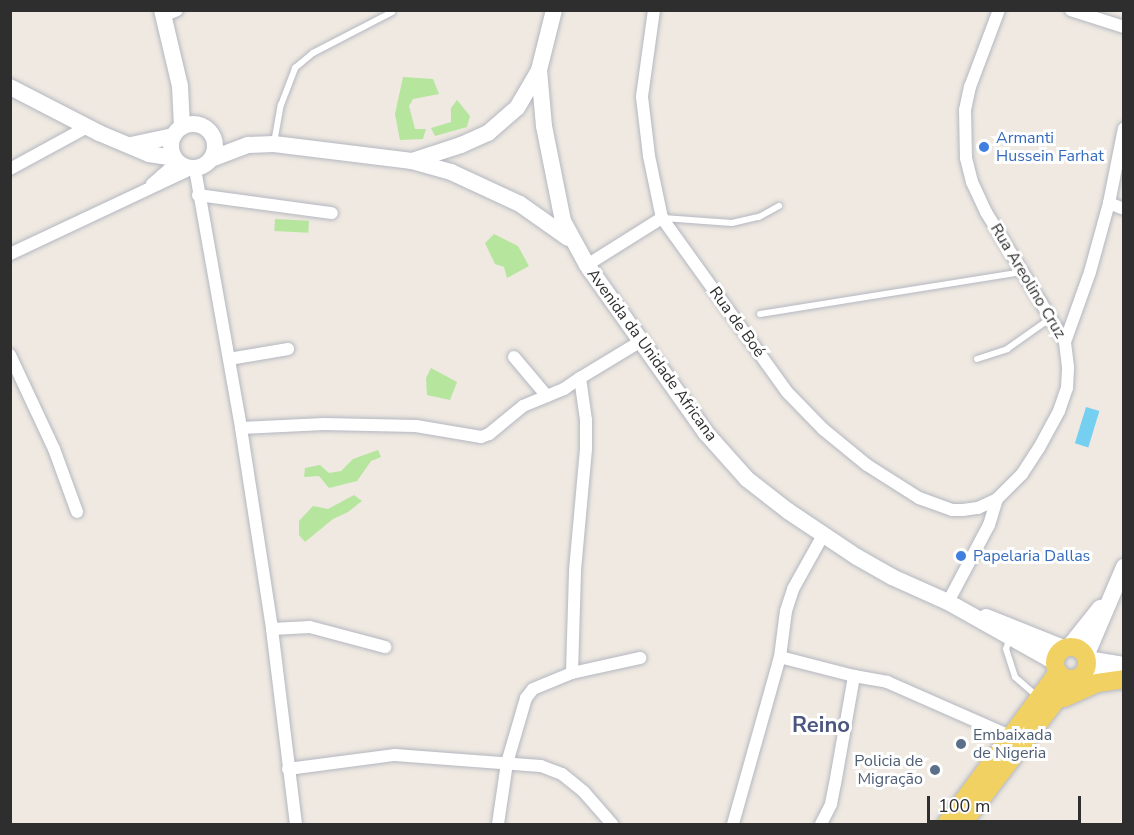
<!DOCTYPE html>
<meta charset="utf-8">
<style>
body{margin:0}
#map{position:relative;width:1134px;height:835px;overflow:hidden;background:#efe9e1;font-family:"Nunito Sans",sans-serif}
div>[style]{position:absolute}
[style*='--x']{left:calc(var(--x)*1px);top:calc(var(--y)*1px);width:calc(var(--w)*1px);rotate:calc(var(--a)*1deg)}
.green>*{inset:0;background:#b6e59e;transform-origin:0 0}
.water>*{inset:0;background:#75cff0;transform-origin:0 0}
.roads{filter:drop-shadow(0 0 2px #b4b7c1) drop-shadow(0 0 2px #b4b7c1)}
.lane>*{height:6px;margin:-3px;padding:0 3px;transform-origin:3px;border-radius:3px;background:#fff}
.street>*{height:12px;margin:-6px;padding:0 6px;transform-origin:6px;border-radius:6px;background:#fff}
.secondary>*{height:16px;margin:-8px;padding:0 8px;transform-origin:8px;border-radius:8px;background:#fff}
.secondary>.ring{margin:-8px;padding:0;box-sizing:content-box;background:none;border:16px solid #fff;border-radius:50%}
.primary>*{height:18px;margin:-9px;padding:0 9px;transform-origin:9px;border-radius:9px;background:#f2d163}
.primary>.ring{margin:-9px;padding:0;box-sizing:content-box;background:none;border:18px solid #f2d163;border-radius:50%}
.dots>*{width:16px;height:16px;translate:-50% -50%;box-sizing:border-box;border:3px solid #fff;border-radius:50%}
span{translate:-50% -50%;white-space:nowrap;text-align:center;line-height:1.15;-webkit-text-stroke:6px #fff;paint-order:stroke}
.shop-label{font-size:16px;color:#366cbe}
.left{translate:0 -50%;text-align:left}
.street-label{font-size:16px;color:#2e2e2e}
.service-label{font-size:16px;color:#4e5e75}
.right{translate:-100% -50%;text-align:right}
.district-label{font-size:22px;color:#4d5680;font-weight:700}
.frame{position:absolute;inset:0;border:12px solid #2e2e2e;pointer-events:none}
.scale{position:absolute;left:927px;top:796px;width:154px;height:27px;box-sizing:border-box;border:3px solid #2e2e2e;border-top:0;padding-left:8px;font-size:18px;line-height:21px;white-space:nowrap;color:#2e2e2e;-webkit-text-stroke:4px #fff;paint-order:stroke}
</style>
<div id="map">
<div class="green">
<i style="clip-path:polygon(403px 77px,433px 79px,439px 94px,413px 99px,409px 106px,415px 129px,426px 129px,423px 139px,400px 140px,395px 114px)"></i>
<i style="clip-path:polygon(457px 100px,470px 116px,467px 127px,435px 136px,431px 128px,451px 122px,451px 108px)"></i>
<i style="left:275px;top:219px;width:34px;height:12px;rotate:3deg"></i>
<i style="clip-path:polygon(494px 234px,518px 246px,529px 266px,507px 278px,504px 267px,495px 264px,485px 243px)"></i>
<i style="clip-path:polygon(431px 368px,457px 382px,450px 400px,427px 395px,426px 378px)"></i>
<i style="clip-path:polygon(378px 450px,381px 457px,371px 461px,357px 481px,329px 488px,319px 476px,304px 477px,305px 468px,320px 465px,329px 473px,341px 471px,353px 459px)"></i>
<i style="clip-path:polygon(354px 495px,362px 501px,348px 512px,333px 519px,305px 542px,299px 535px,299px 521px,313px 506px,328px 509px)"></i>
</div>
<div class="water">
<i style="left:1086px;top:407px;width:14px;height:38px;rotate:17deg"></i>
</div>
<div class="roads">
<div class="lane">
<i style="--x:274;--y:143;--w:39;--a:-80"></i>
<i style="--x:281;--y:105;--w:40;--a:-69"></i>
<i style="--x:295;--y:68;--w:23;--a:-40"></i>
<i style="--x:313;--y:53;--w:89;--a:-27.4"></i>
<i style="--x:663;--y:218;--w:69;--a:4.1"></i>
<i style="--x:732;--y:223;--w:28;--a:-13"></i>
<i style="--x:759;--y:217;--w:23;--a:-29"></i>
<i style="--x:760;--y:314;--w:265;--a:-9.1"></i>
<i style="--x:977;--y:359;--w:32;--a:-18"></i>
<i style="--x:1007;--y:349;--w:54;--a:-35.2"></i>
<i style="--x:1009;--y:640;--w:9;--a:108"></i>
<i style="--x:1006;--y:649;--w:29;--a:72"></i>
<i style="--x:1015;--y:677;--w:30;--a:41"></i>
</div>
<div class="street">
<i style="--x:654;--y:10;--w:88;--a:97.9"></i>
<i style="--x:642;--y:97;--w:59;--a:83.2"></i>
<i style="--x:649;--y:156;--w:63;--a:78.2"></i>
<i style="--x:662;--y:218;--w:214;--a:54.3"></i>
<i style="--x:787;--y:392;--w:52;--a:45.8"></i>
<i style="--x:823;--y:429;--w:57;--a:39.3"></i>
<i style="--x:867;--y:465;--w:62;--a:32.4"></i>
<i style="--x:919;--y:498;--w:35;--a:20"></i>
<i style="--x:952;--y:510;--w:11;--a:0"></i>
<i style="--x:963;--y:510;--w:15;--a:-8"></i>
<i style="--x:978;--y:508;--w:21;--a:-25"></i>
<i style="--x:1071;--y:10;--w:56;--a:17.8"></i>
<i style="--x:163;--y:16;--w:15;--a:-23"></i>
<i style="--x:10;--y:169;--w:88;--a:-28.6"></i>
<i style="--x:195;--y:169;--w:263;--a:79.9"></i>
<i style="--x:241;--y:428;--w:203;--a:81.2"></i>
<i style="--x:272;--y:629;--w:196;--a:83"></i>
<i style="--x:152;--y:184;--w:33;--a:-41"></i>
<i style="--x:198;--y:195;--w:135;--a:7.7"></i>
<i style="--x:1109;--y:203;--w:16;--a:22"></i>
<i style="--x:10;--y:254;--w:200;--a:-25.2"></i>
<i style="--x:587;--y:265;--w:89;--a:-32.1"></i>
<i style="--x:1065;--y:342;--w:74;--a:-70.3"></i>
<i style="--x:1090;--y:272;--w:72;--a:-74.6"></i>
<i style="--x:1109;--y:203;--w:76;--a:-78.7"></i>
<i style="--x:10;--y:355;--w:104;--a:64.9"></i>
<i style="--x:54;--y:449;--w:67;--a:69.9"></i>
<i style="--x:514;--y:357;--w:51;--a:49.8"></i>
<i style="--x:229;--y:359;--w:60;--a:-9.6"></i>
<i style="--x:241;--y:428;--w:83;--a:-2.8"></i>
<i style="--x:324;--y:424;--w:92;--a:1.2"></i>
<i style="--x:416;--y:426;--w:66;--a:9.6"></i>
<i style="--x:481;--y:437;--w:9;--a:-21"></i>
<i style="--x:489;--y:434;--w:44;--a:-39.5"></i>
<i style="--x:523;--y:406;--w:44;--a:-22.5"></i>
<i style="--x:564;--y:389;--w:19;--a:-35"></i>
<i style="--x:948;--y:602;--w:87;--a:-62"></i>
<i style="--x:989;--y:525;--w:27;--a:-73"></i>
<i style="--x:997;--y:499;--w:35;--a:-45"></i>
<i style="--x:1022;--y:474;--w:31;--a:-57"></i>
<i style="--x:1039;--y:448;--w:42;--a:-61.6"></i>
<i style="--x:1059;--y:411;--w:24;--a:-71"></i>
<i style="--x:1067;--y:388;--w:21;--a:-87"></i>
<i style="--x:1068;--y:367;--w:25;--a:-97"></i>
<i style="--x:1065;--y:342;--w:152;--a:-121.3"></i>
<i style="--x:986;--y:212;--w:33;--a:-115"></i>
<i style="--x:972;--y:182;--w:25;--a:-104"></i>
<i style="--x:966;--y:158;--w:48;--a:-91.2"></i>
<i style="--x:965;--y:110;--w:24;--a:-78"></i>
<i style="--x:970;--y:87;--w:82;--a:-69.4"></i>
<i style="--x:272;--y:629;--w:38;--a:-3"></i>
<i style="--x:310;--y:627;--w:78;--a:14.9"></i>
<i style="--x:572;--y:673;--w:70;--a:-12.4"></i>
<i style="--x:854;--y:676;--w:34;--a:10"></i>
<i style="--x:887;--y:682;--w:137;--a:23.7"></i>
<i style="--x:288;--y:769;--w:108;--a:-7.5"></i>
<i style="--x:395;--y:755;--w:146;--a:4.3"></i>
<i style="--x:541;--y:766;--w:22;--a:21"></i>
<i style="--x:562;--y:774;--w:28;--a:39"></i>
<i style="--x:584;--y:792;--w:43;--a:48.8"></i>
<i style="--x:498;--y:824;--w:62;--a:-81.6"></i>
<i style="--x:507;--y:763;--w:68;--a:-73.7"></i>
<i style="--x:526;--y:698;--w:11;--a:-52"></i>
<i style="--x:533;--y:689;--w:42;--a:-22.3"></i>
<i style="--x:572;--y:673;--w:103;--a:-88.3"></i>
<i style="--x:575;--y:570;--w:121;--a:-84.8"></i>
<i style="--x:586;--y:449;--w:29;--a:-90"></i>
<i style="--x:586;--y:420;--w:42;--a:-98.1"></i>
<i style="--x:580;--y:378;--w:71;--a:-31.2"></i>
<i style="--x:733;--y:824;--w:173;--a:-74.3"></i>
<i style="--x:821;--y:824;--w:22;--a:-63"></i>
<i style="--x:831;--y:804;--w:20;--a:-79"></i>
<i style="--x:835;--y:784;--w:110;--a:-80"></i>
<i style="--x:854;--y:676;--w:76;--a:-165.6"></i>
<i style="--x:780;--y:657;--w:46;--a:-82.6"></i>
<i style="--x:786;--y:611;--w:23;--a:-72"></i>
<i style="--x:793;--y:589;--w:62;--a:-60.9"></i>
</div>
<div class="secondary">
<i style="--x:162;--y:10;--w:78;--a:76.7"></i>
<i style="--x:180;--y:86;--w:41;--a:87.2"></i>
<i style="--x:554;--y:10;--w:62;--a:104"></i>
<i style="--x:539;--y:70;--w:56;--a:84.9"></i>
<i style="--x:544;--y:126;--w:97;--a:78.7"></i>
<i style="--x:563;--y:221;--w:50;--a:61.4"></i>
<i style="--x:587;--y:265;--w:206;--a:54.7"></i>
<i style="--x:706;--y:433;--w:62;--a:48.3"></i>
<i style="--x:747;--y:479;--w:52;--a:38"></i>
<i style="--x:788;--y:511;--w:83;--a:33.7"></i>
<i style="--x:857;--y:557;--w:40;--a:29.7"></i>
<i style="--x:892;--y:577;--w:61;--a:24.1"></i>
<i style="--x:948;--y:602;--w:123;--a:29.3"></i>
<i style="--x:10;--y:87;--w:100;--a:27.3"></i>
<i style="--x:99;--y:133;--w:54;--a:22.8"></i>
<i style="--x:149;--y:154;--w:25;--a:9"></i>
<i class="ring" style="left:171px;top:124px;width:28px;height:28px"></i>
<i style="--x:131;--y:145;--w:43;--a:-12.1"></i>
<i style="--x:211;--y:159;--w:40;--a:-21"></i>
<i style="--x:248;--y:145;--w:26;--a:-2"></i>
<i style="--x:274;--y:144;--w:139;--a:7"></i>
<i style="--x:412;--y:161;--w:41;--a:15.8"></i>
<i style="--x:451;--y:172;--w:76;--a:24.9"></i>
<i style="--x:520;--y:204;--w:59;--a:35.3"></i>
<i style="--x:412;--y:161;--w:52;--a:-18.1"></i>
<i style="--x:461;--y:145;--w:30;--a:-24"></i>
<i style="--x:488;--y:133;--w:38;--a:-41"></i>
<i style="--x:517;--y:108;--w:42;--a:-59.7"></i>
<i style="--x:986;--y:617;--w:84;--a:21.7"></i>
<i style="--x:1069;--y:647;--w:50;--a:-51.5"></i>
<i style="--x:1086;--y:656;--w:97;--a:-66.9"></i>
<i style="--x:1087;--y:659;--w:37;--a:9"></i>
<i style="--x:1083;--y:674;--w:32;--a:4"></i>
</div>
<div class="primary">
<i class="ring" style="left:1055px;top:647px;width:14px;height:14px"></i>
<i style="--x:1064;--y:698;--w:36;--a:-24"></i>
<i style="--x:1097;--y:683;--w:27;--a:-8"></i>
<i style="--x:946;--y:824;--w:189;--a:-53.6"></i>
<i style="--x:962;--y:824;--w:182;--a:-52.8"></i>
</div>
</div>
<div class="dots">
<i style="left:984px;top:147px;background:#3f7fe0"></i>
<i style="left:961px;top:556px;background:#3f7fe0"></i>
<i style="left:961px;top:744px;background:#5c6f8a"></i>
<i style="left:935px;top:770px;background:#5c6f8a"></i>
</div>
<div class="shop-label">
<span class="left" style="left:996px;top:147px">Armanti<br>Hussein Farhat</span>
<span class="left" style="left:973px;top:556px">Papelaria Dallas</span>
</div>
<div class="street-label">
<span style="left:1028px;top:281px;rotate:59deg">Rua Areolino Cruz</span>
<span style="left:737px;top:322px;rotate:54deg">Rua de Boé</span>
<span style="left:652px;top:355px;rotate:54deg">Avenida da Unidade Africana</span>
</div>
<div class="service-label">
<span class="left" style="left:973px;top:744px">Embaixada<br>de Nigeria</span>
<span class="right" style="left:923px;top:770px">Policia de<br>Migração</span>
</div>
<div class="district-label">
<span style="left:821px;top:726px">Reino</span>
</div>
<div class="frame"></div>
<div class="scale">100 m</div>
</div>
